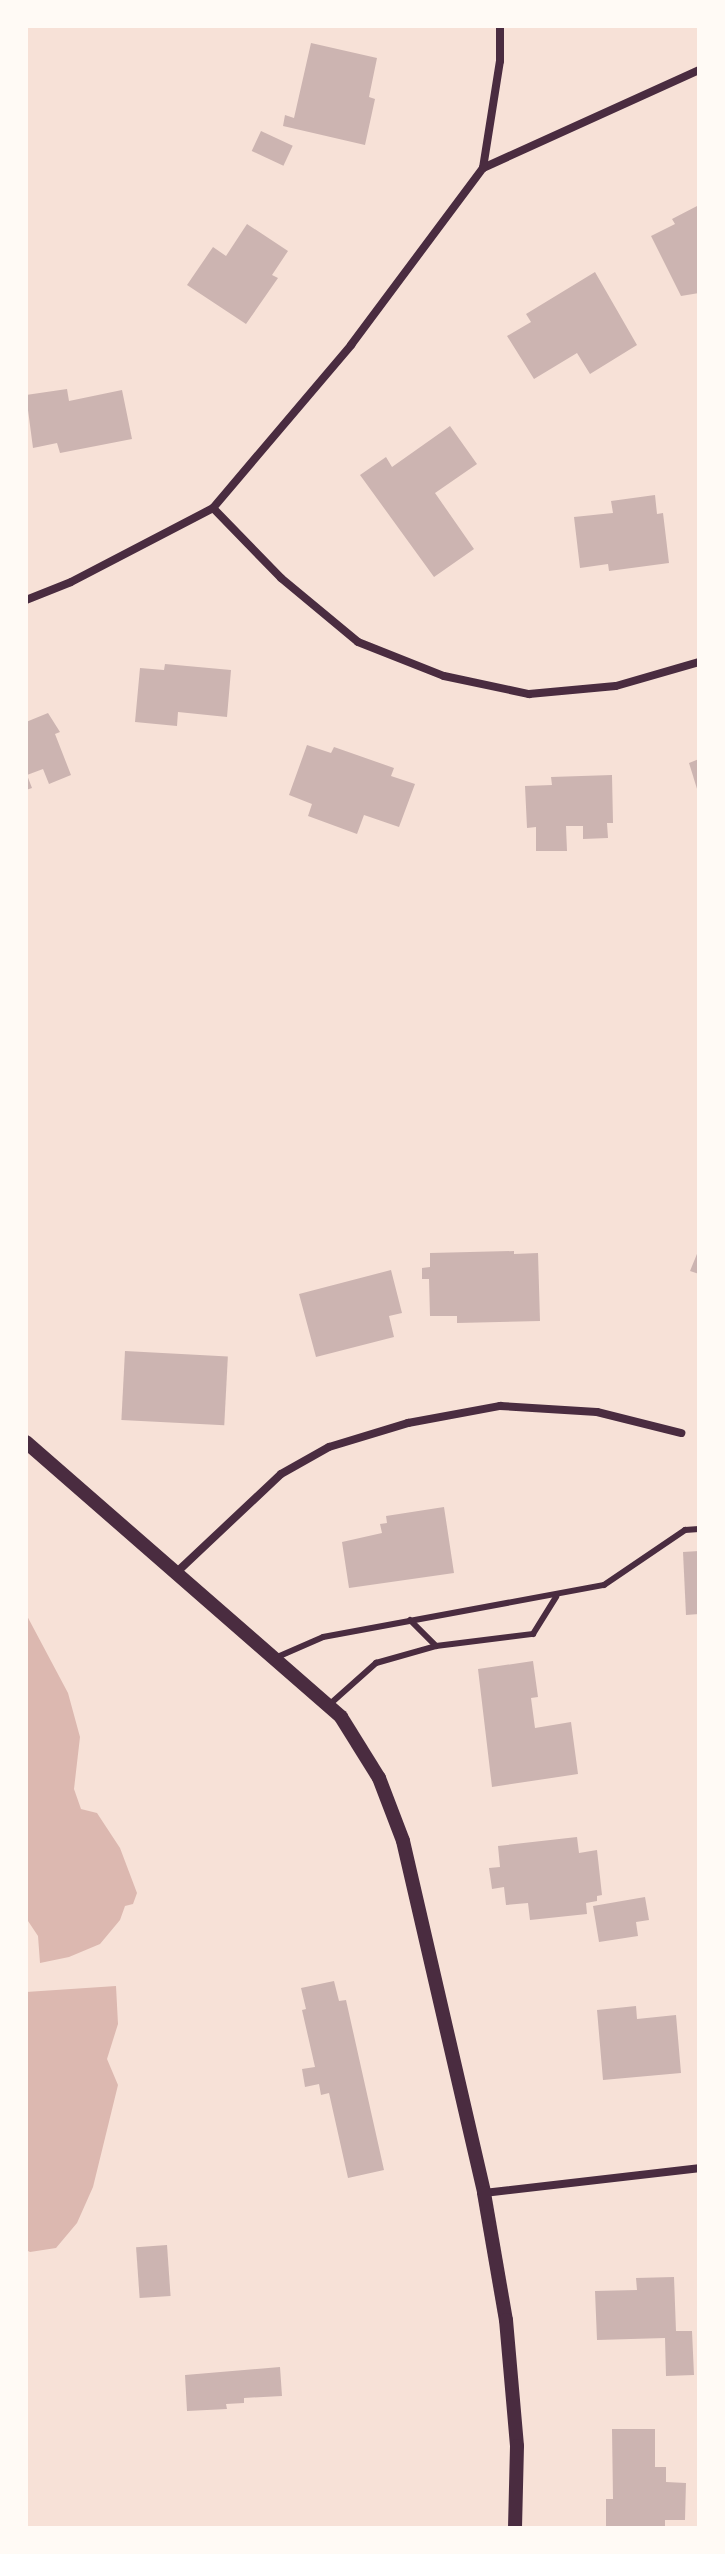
<!DOCTYPE html>
<style>
body{margin:0}
#map{position:relative;width:725px;height:2554px;overflow:hidden;background:#f7e1d7;font-family:"Libre Baskerville",serif}
div>[style]{position:absolute}
[style*='--x']{left:calc(var(--x)*1px);top:calc(var(--y)*1px);width:calc(var(--w)*1px);rotate:calc(var(--a)*1deg)}
.water>*{inset:0;background:#dcb8b0}
.building>*{inset:0;background:#ccb4b1;transform-origin:0 0}
.service>*{height:6px;margin:-3px;padding:0 3px;transform-origin:3px;border-radius:3px;background:#4a2c40}
.minor>*{height:8px;margin:-4px;padding:0 4px;transform-origin:4px;border-radius:4px;background:#4a2c40}
.tertiary>*{height:14px;margin:-7px;padding:0 7px;transform-origin:7px;border-radius:7px;background:#4a2c40}
span{translate:-50% -50%;white-space:nowrap;text-align:center;line-height:1.15;-webkit-text-stroke:6px #fffaf5;paint-order:stroke}
.frame{position:absolute;inset:0;border:28px solid #fffaf5;pointer-events:none}
</style>
<div id="map">
<div class="water">
<i style="clip-path:polygon(26px 1614px,68px 1693px,80px 1737px,74px 1789px,81px 1809px,97px 1813px,120px 1848px,137px 1893px,133px 1904px,125px 1906px,120px 1920px,100px 1944px,69px 1957px,40px 1963px,38px 1936px,26px 1918px)"></i>
<i style="clip-path:polygon(116px 1986px,118px 2024px,107px 2059px,118px 2085px,93px 2187px,77px 2223px,56px 2248px,30px 2252px,26px 2250px,26px 1992px)"></i>
</div>
<div class="building">
<i style="clip-path:polygon(311px 43px,377px 58px,369px 97px,375px 99px,365px 145px,283px 126px,285px 115px,294px 118px)"></i>
<i style="left:261px;top:131px;width:35px;height:22px;rotate:25deg"></i>
<i style="clip-path:polygon(699px 205px,699px 293px,681px 296px,651px 236px,675px 224px,672px 219px)"></i>
<i style="clip-path:polygon(247px 224px,288px 251px,272px 275px,278px 278px,246px 324px,187px 285px,213px 247px,226px 256px)"></i>
<i style="clip-path:polygon(595px 272px,637px 345px,590px 374px,577px 353px,534px 379px,507px 336px,531px 322px,526px 314px)"></i>
<i style="clip-path:polygon(67px 389px,69px 401px,122px 390px,132px 439px,60px 453px,57px 443px,33px 448px,26px 395px)"></i>
<i style="clip-path:polygon(450px 426px,477px 464px,435px 493px,474px 549px,434px 577px,360px 475px,386px 457px,392px 467px)"></i>
<i style="clip-path:polygon(655px 495px,657px 514px,663px 513px,669px 563px,609px 571px,608px 564px,580px 568px,574px 517px,613px 513px,611px 501px)"></i>
<i style="clip-path:polygon(165px 664px,231px 670px,227px 717px,178px 712px,177px 726px,135px 722px,140px 668px,164px 670px)"></i>
<i style="clip-path:polygon(48px 713px,60px 732px,55px 734px,71px 775px,49px 784px,43px 769px,27px 775px,32px 788px,26px 790px,26px 722px)"></i>
<i style="clip-path:polygon(307px 745px,331px 753px,334px 747px,394px 768px,391px 776px,415px 784px,399px 827px,364px 815px,357px 834px,308px 816px,312px 804px,289px 795px)"></i>
<i style="clip-path:polygon(699px 759px,699px 792px,698px 792px,689px 763px)"></i>
<i style="clip-path:polygon(612px 775px,613px 823px,607px 823px,608px 838px,583px 839px,583px 826px,566px 826px,567px 851px,536px 851px,536px 827px,527px 828px,525px 786px,552px 785px,551px 777px)"></i>
<i style="clip-path:polygon(699px 1249px,699px 1274px,690px 1271px)"></i>
<i style="clip-path:polygon(514px 1251px,514px 1254px,538px 1253px,540px 1321px,457px 1323px,457px 1316px,430px 1316px,429px 1279px,422px 1279px,422px 1268px,430px 1267px,430px 1253px)"></i>
<i style="clip-path:polygon(391px 1270px,402px 1313px,389px 1316px,394px 1337px,316px 1357px,299px 1294px)"></i>
<i style="left:125px;top:1351px;width:103px;height:69px;rotate:3deg"></i>
<i style="clip-path:polygon(444px 1507px,454px 1573px,349px 1588px,342px 1542px,382px 1533px,380px 1524px,387px 1523px,386px 1516px)"></i>
<i style="clip-path:polygon(699px 1551px,699px 1614px,686px 1615px,683px 1552px)"></i>
<i style="clip-path:polygon(533px 1661px,538px 1697px,531px 1698px,535px 1728px,571px 1722px,578px 1774px,492px 1787px,478px 1669px)"></i>
<i style="clip-path:polygon(577px 1837px,579px 1853px,597px 1850px,602px 1895px,597px 1896px,597px 1901px,586px 1903px,587px 1914px,530px 1920px,528px 1903px,506px 1905px,504px 1887px,492px 1889px,489px 1868px,500px 1867px,498px 1846px)"></i>
<i style="clip-path:polygon(645px 1897px,649px 1920px,636px 1922px,638px 1936px,599px 1942px,593px 1906px)"></i>
<i style="clip-path:polygon(334px 1981px,339px 2001px,346px 2000px,384px 2170px,348px 2178px,329px 2093px,321px 2095px,319px 2084px,305px 2087px,302px 2069px,315px 2067px,302px 2010px,306px 2009px,301px 1988px)"></i>
<i style="clip-path:polygon(636px 2006px,637px 2019px,676px 2015px,681px 2073px,603px 2080px,597px 2010px)"></i>
<i style="left:167px;top:2245px;width:51px;height:31px;rotate:86deg"></i>
<i style="clip-path:polygon(674px 2277px,676px 2331px,692px 2331px,694px 2375px,666px 2376px,665px 2338px,597px 2340px,595px 2291px,637px 2290px,636px 2278px)"></i>
<i style="clip-path:polygon(280px 2367px,282px 2396px,244px 2398px,244px 2403px,226px 2404px,227px 2409px,187px 2411px,185px 2375px)"></i>
<i style="clip-path:polygon(612px 2429px,655px 2429px,655px 2467px,666px 2467px,666px 2482px,686px 2483px,685px 2520px,665px 2520px,665px 2528px,606px 2528px,606px 2499px,613px 2499px)"></i>
</div>
<div class="service">
<i style="--x:410;--y:1620;--w:37;--a:45"></i>
<i style="--x:275;--y:1658;--w:52;--a:-23.6"></i>
<i style="--x:323;--y:1637;--w:286;--a:-10.5"></i>
<i style="--x:604;--y:1585;--w:98;--a:-34.2"></i>
<i style="--x:685;--y:1530;--w:14;--a:-4"></i>
<i style="--x:330;--y:1704;--w:62;--a:-41.7"></i>
<i style="--x:376;--y:1663;--w:62;--a:-15.8"></i>
<i style="--x:436;--y:1646;--w:98;--a:-7.1"></i>
<i style="--x:533;--y:1634;--w:44;--a:-58.1"></i>
</div>
<div class="minor">
<i style="--x:483;--y:168;--w:237;--a:-24.4"></i>
<i style="--x:213;--y:508;--w:98;--a:45.8"></i>
<i style="--x:281;--y:578;--w:100;--a:39.7"></i>
<i style="--x:358;--y:642;--w:92;--a:21.6"></i>
<i style="--x:444;--y:676;--w:87;--a:12"></i>
<i style="--x:529;--y:694;--w:87;--a:-5.3"></i>
<i style="--x:616;--y:686;--w:86;--a:-16.1"></i>
<i style="--x:26;--y:600;--w:48;--a:-21.8"></i>
<i style="--x:71;--y:582;--w:160;--a:-27.5"></i>
<i style="--x:213;--y:508;--w:214;--a:-49.7"></i>
<i style="--x:351;--y:345;--w:221;--a:-53.3"></i>
<i style="--x:483;--y:168;--w:108;--a:-81"></i>
<i style="--x:500;--y:61;--w:35;--a:-90"></i>
<i style="--x:178;--y:1571;--w:141;--a:-43.3"></i>
<i style="--x:281;--y:1474;--w:55;--a:-29.4"></i>
<i style="--x:329;--y:1447;--w:83;--a:-16.9"></i>
<i style="--x:408;--y:1423;--w:94;--a:-10.5"></i>
<i style="--x:500;--y:1406;--w:97;--a:3.5"></i>
<i style="--x:597;--y:1412;--w:87;--a:14"></i>
<i style="--x:484;--y:2193;--w:216;--a:-6.6"></i>
</div>
<div class="tertiary">
<i style="--x:26;--y:1442;--w:418;--a:41.1"></i>
<i style="--x:341;--y:1717;--w:72;--a:58.1"></i>
<i style="--x:379;--y:1778;--w:67;--a:69.1"></i>
<i style="--x:403;--y:1841;--w:361;--a:77"></i>
<i style="--x:484;--y:2193;--w:129;--a:80.2"></i>
<i style="--x:506;--y:2320;--w:126;--a:85"></i>
<i style="--x:517;--y:2446;--w:82;--a:91.4"></i>
</div>
<div class="frame"></div>
</div>
